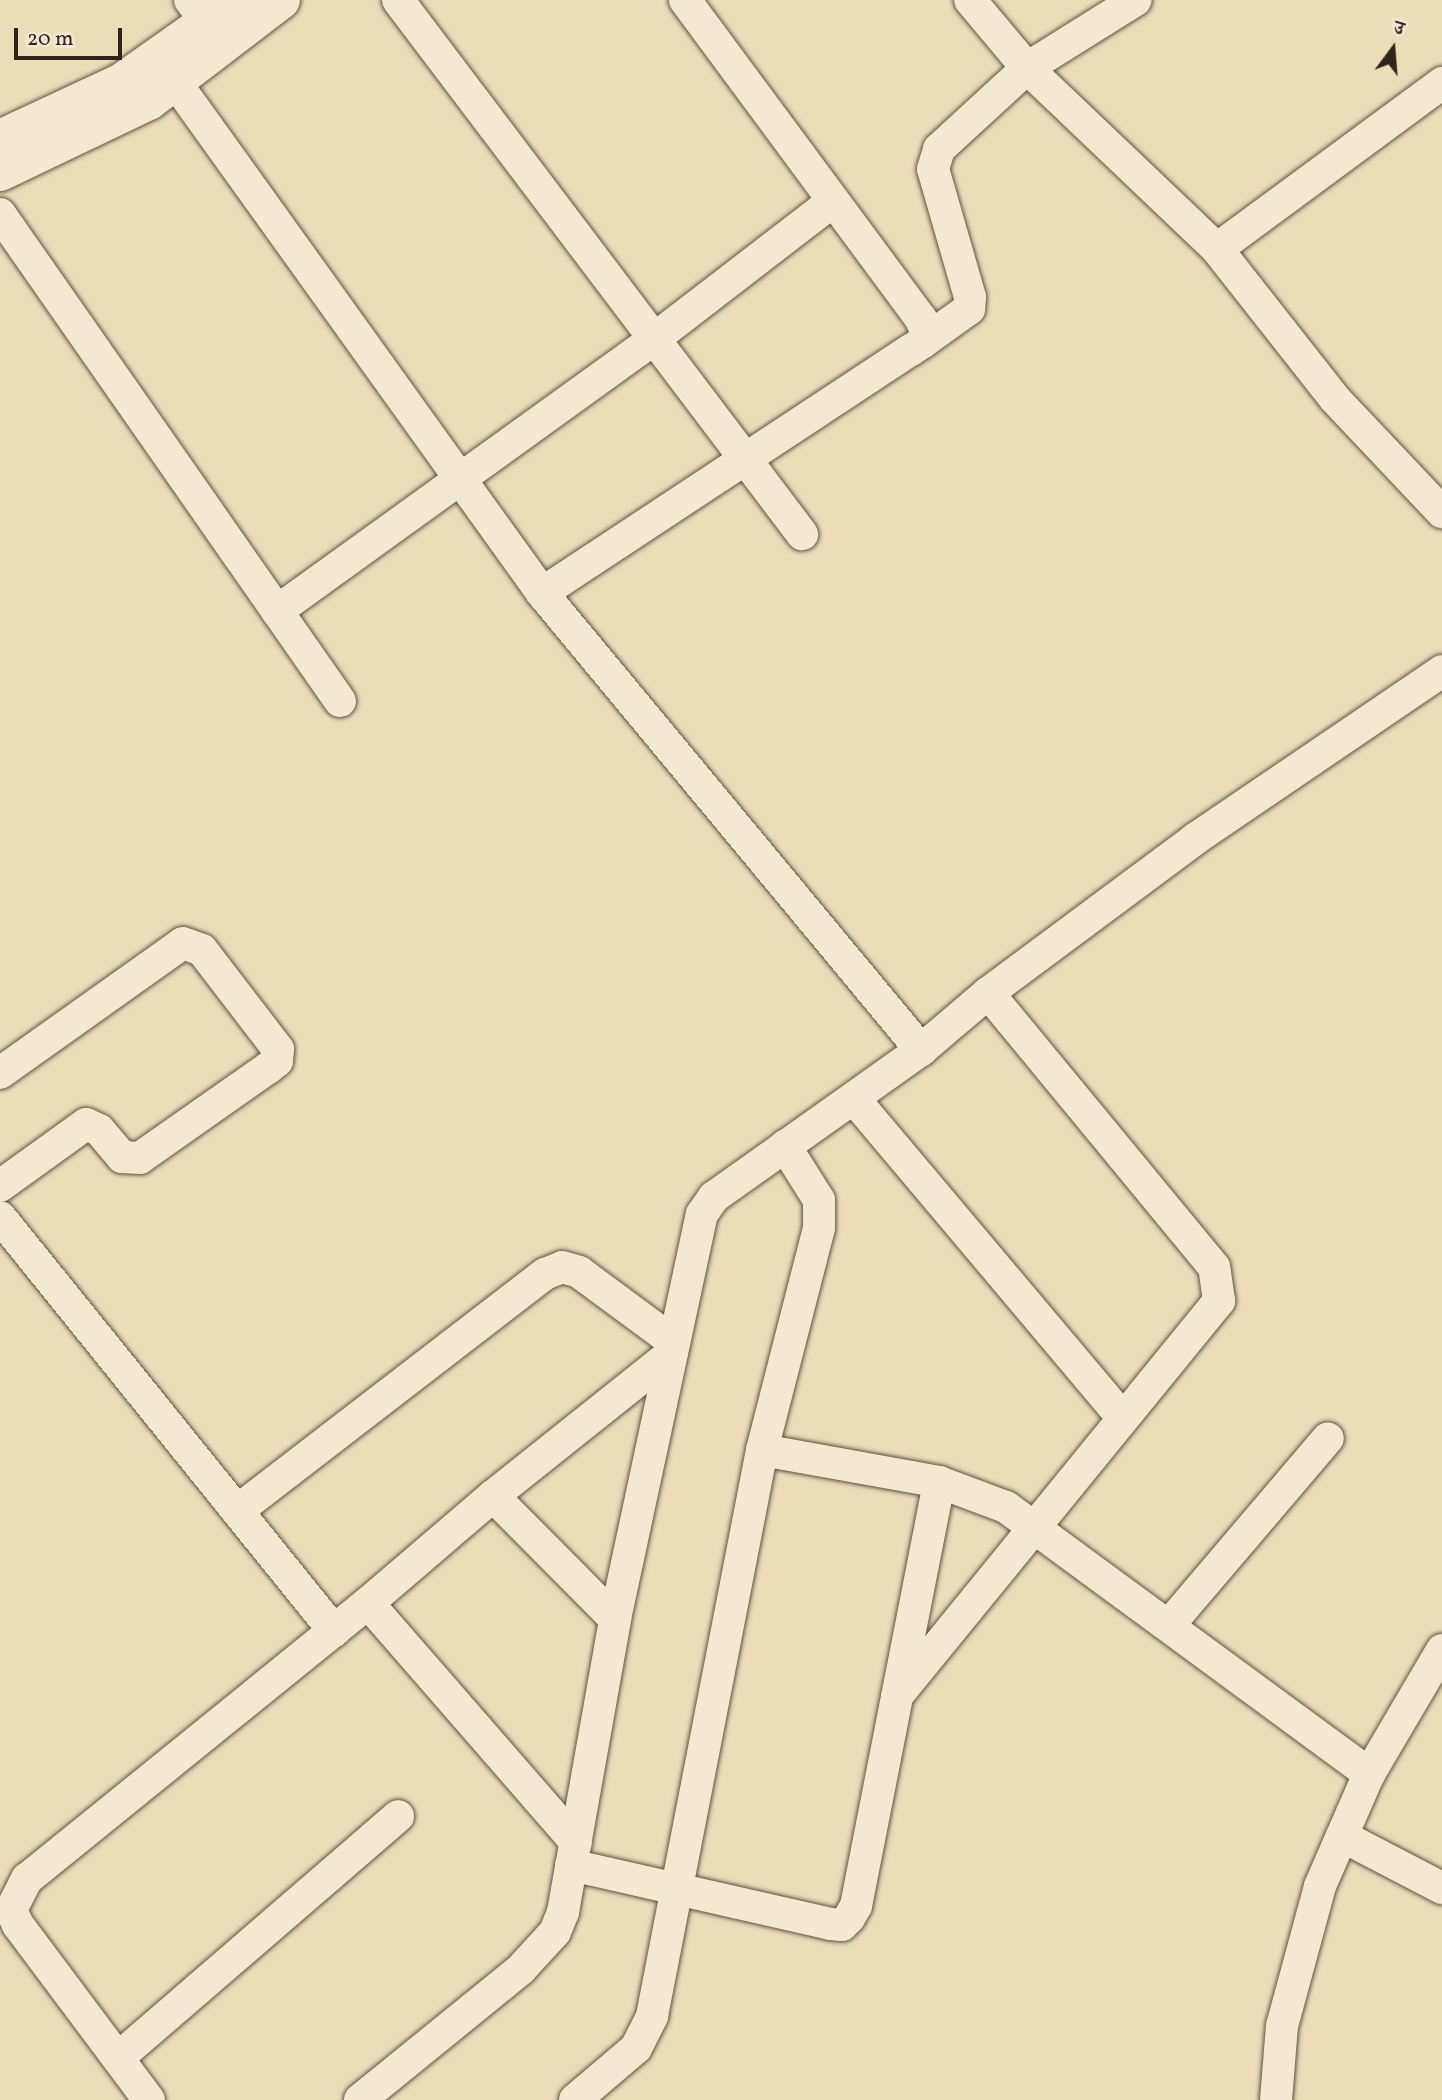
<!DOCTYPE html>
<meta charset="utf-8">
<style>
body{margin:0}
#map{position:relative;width:1442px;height:2100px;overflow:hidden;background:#ecddb9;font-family:Vollkorn,"Noto Serif Devanagari",serif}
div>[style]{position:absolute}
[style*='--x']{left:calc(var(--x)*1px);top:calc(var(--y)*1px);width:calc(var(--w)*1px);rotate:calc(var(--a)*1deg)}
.roads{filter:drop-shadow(0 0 2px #5e5241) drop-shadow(0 0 2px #5e5241)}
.minor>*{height:32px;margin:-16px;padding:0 16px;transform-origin:16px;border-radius:16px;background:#f3e9d2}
.secondary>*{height:38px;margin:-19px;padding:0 19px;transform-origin:19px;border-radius:19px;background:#f3e9d2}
span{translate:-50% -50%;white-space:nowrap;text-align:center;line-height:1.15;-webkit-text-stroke:6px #f3e9d2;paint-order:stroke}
.north{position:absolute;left:1358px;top:14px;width:70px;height:70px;-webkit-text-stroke:5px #f3e9d2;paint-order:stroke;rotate:16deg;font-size:19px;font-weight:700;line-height:28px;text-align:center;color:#2f2419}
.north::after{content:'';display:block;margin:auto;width:24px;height:32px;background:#2f2419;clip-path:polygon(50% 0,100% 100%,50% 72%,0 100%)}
.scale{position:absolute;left:14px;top:28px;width:108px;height:32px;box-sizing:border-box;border:4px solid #2f2419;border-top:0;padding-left:9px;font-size:21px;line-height:24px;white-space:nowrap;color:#2f2419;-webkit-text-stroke:5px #f3e9d2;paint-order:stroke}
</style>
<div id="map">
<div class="roads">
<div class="minor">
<i style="--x:190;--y:0;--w:30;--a:53"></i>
<i style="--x:398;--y:0;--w:670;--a:52.89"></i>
<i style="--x:970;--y:0;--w:89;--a:50"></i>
<i style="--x:1027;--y:68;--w:262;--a:43.6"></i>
<i style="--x:1217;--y:249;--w:191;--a:51.8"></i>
<i style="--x:1335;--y:399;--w:156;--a:46.6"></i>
<i style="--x:176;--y:83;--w:628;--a:54.33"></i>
<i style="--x:542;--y:593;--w:594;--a:50.33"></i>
<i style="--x:921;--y:1050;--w:88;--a:-40.4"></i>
<i style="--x:988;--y:993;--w:258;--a:-36.6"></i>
<i style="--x:1195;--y:839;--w:299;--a:-34.2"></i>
<i style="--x:0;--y:214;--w:594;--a:55.08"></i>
<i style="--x:1217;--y:249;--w:280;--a:-36.4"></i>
<i style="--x:923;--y:342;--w:57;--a:-35.7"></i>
<i style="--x:969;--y:309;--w:12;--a:-85"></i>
<i style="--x:970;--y:297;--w:133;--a:-106.1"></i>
<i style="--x:933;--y:169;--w:21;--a:-73"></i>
<i style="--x:939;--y:149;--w:120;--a:-42.6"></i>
<i style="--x:1027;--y:68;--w:128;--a:-32"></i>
<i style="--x:542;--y:593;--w:442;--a:-33.4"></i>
<i style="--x:911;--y:350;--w:14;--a:-34"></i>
<i style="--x:923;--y:342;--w:10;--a:-73"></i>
<i style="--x:926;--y:332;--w:14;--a:-111"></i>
<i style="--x:921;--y:319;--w:397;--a:-126.5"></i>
<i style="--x:277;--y:611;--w:465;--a:-35.8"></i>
<i style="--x:654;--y:339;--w:226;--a:-37.6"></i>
<i style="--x:0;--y:1073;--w:224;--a:-35.4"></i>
<i style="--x:183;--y:943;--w:20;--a:20"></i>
<i style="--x:202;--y:950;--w:125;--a:52.5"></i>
<i style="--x:278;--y:1049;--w:12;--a:95"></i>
<i style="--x:277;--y:1061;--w:11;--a:142"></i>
<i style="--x:268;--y:1068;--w:156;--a:144.9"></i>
<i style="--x:140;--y:1158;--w:18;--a:-177"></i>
<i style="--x:122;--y:1157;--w:35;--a:-130"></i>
<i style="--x:99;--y:1130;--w:14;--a:-155"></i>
<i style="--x:86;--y:1124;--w:106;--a:144.2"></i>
<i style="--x:855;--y:1100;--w:414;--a:49.9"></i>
<i style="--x:0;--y:1217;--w:532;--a:51.1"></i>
<i style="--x:762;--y:1450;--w:180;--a:10.2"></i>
<i style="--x:939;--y:1482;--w:72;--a:20.5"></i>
<i style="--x:1006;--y:1507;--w:451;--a:36.3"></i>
<i style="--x:493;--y:1496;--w:229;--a:-38.6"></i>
<i style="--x:237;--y:1511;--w:389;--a:-37.6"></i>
<i style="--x:545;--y:1274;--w:18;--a:-22"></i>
<i style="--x:562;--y:1267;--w:18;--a:16"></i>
<i style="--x:579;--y:1272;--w:118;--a:36.4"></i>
<i style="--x:368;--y:1603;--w:317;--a:49"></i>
<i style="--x:1169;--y:1625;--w:245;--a:-49.6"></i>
<i style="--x:897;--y:1696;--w:510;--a:-50.81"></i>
<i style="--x:1219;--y:1301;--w:34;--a:-98"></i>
<i style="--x:1214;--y:1267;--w:355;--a:-129.5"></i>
<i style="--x:1342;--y:1836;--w:113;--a:27.5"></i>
<i style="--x:571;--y:1865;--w:266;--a:12.8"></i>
<i style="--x:830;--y:1924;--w:12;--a:5"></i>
<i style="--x:842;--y:1925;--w:10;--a:-45"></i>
<i style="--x:849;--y:1918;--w:14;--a:-60"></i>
<i style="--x:856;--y:1906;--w:432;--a:-78.9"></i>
<i style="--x:118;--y:2058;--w:370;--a:-40.8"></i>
<i style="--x:149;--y:2100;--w:219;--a:-126.8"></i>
<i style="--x:18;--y:1925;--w:17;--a:-115"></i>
<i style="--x:11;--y:1910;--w:35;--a:-63"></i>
<i style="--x:27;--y:1879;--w:439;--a:-39"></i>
<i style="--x:368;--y:1603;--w:165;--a:-40.6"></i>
<i style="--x:493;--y:1496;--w:173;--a:45.2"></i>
<i style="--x:360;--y:2100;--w:208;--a:-39.1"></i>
<i style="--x:521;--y:1969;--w:50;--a:-47.4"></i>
<i style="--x:555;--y:1932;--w:22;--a:-68"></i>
<i style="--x:563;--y:1912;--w:298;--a:-79.9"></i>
<i style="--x:615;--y:1619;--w:414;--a:-77.9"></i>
<i style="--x:702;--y:1214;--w:21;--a:-55"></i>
<i style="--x:714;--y:1197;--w:254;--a:-35.4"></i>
<i style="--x:575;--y:2100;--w:80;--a:-40.4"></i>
<i style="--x:636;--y:2048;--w:36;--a:-63"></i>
<i style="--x:652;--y:2016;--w:577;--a:-79"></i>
<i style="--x:762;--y:1450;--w:229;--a:-75.6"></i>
<i style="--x:819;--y:1228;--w:28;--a:-90"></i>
<i style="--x:819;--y:1200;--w:64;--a:-122.2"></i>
<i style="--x:1276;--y:2100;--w:74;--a:-85.4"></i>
<i style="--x:1282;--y:2026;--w:145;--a:-74.8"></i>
<i style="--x:1320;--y:1886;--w:122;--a:-66.4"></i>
<i style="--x:1369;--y:1774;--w:144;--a:-59.5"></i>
</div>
<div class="secondary">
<i style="--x:0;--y:139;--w:135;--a:-25"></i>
<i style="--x:122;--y:82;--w:142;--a:-35.3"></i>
<i style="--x:0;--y:172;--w:165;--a:-25.5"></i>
<i style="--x:149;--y:101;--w:166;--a:-37.4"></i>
</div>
</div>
<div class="north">उ</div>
<div class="scale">20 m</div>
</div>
